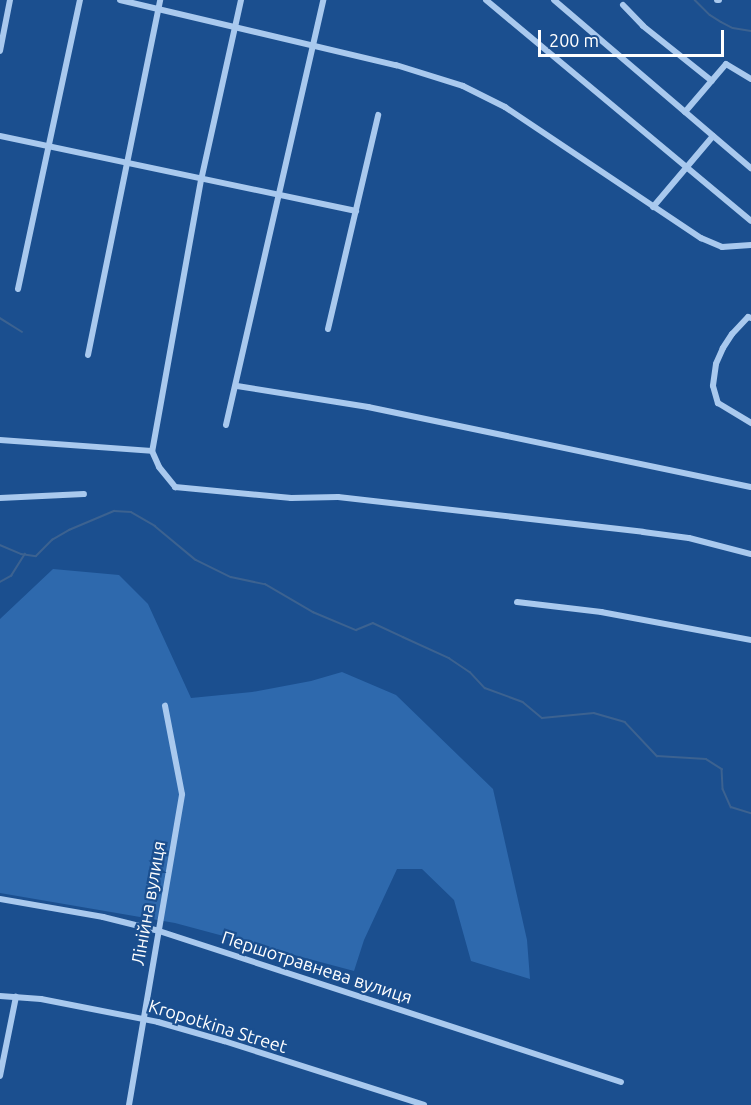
<!DOCTYPE html>
<meta charset="utf-8">
<style>
body{margin:0}
#map{position:relative;width:751px;height:1105px;overflow:hidden;background:#1b4f8f;font-family:Ubuntu,sans-serif}
div>[style]{position:absolute}
[style*='--x']{left:calc(var(--x)*1px);top:calc(var(--y)*1px);width:calc(var(--w)*1px);rotate:calc(var(--a)*1deg)}
.green>*{inset:0;background:#2e69ad}
.stream>*{height:1.5px;margin:-0.75px;padding:0 0.75px;transform-origin:0.75px;border-radius:0.75px;background:#3c6290}
.street>*{height:6px;margin:-3px;padding:0 3px;transform-origin:3px;border-radius:3px;background:#a9c9ee}
span{translate:-50% -50%;white-space:nowrap;text-align:center;line-height:1.15;-webkit-text-stroke:4.5px #1b4f8f;paint-order:stroke}
.street-label{font-size:18px;color:#fff}
.scale{position:absolute;left:538px;top:30px;width:186px;height:27px;box-sizing:border-box;border:3px solid #fff;border-top:0;padding-left:8px;font-size:18px;line-height:21px;white-space:nowrap;color:#fff;-webkit-text-stroke:4px #1b4f8f;paint-order:stroke}
</style>
<div id="map">
<div class="green">
<i style="clip-path:polygon(53px 569px,119px 575px,148px 604px,191px 698px,252px 692px,311px 681px,342px 672px,396px 695px,493px 789px,527px 940px,530px 979px,471px 961px,454px 900px,422px 869px,397px 869px,364px 940px,354px 971px,175px 923px,0 893px,0 619px)"></i>
</div>
<div class="stream">
<i style="--x:695;--y:0;--w:21;--a:45"></i>
<i style="--x:710;--y:15;--w:13;--a:32"></i>
<i style="--x:721;--y:22;--w:13;--a:27"></i>
<i style="--x:733;--y:28;--w:18;--a:9"></i>
<i style="--x:0;--y:318;--w:26;--a:32"></i>
<i style="--x:0;--y:545;--w:23;--a:23"></i>
<i style="--x:21;--y:554;--w:15;--a:8"></i>
<i style="--x:36;--y:556;--w:23;--a:-45"></i>
<i style="--x:52;--y:540;--w:20;--a:-30"></i>
<i style="--x:69;--y:530;--w:49;--a:-22.9"></i>
<i style="--x:114;--y:511;--w:17;--a:3"></i>
<i style="--x:131;--y:512;--w:28;--a:30"></i>
<i style="--x:155;--y:526;--w:53;--a:39.7"></i>
<i style="--x:196;--y:560;--w:39;--a:26"></i>
<i style="--x:231;--y:577;--w:35;--a:12"></i>
<i style="--x:265;--y:584;--w:56;--a:30.3"></i>
<i style="--x:313;--y:612;--w:47;--a:22.7"></i>
<i style="--x:356;--y:630;--w:18;--a:-22"></i>
<i style="--x:373;--y:623;--w:33;--a:25"></i>
<i style="--x:403;--y:637;--w:51;--a:24.5"></i>
<i style="--x:449;--y:658;--w:25;--a:34"></i>
<i style="--x:470;--y:672;--w:22;--a:47"></i>
<i style="--x:485;--y:688;--w:40;--a:20.2"></i>
<i style="--x:523;--y:702;--w:25;--a:40"></i>
<i style="--x:542;--y:718;--w:52;--a:-5.5"></i>
<i style="--x:594;--y:713;--w:32;--a:16"></i>
<i style="--x:625;--y:722;--w:47;--a:46.7"></i>
<i style="--x:657;--y:756;--w:49;--a:3.5"></i>
<i style="--x:706;--y:759;--w:19;--a:32"></i>
<i style="--x:722;--y:769;--w:20;--a:87"></i>
<i style="--x:723;--y:789;--w:20;--a:66"></i>
<i style="--x:731;--y:807;--w:21;--a:17"></i>
<i style="--x:0;--y:582;--w:13;--a:-29"></i>
<i style="--x:11;--y:576;--w:26;--a:-58"></i>
</div>
<div class="street">
<i style="--x:120;--y:0;--w:284;--a:13.3"></i>
<i style="--x:396;--y:65;--w:70;--a:17.4"></i>
<i style="--x:463;--y:86;--w:47;--a:26.6"></i>
<i style="--x:505;--y:107;--w:236;--a:33.8"></i>
<i style="--x:701;--y:238;--w:23;--a:23"></i>
<i style="--x:722;--y:247;--w:29;--a:-4"></i>
<i style="--x:241;--y:0;--w:184;--a:102.5"></i>
<i style="--x:201;--y:180;--w:275;--a:100.2"></i>
<i style="--x:152;--y:451;--w:17;--a:66"></i>
<i style="--x:159;--y:467;--w:26;--a:51"></i>
<i style="--x:175;--y:487;--w:117;--a:5.4"></i>
<i style="--x:291;--y:498;--w:47;--a:-1.2"></i>
<i style="--x:338;--y:497;--w:307;--a:6.5"></i>
<i style="--x:643;--y:532;--w:46;--a:7.4"></i>
<i style="--x:689;--y:538;--w:64;--a:14.5"></i>
<i style="--x:486;--y:0;--w:345;--a:39.8"></i>
<i style="--x:554;--y:0;--w:259;--a:40.5"></i>
<i style="--x:717;--y:0;--w:2;--a:0"></i>
<i style="--x:623;--y:5;--w:29;--a:46"></i>
<i style="--x:643;--y:26;--w:88;--a:38.6"></i>
<i style="--x:0;--y:51;--w:52;--a:-78.9"></i>
<i style="--x:685;--y:112;--w:63;--a:-49.5"></i>
<i style="--x:726;--y:64;--w:29;--a:31"></i>
<i style="--x:0;--y:136;--w:364;--a:11.9"></i>
<i style="--x:653;--y:207;--w:93;--a:-49.8"></i>
<i style="--x:18;--y:289;--w:296;--a:-77.9"></i>
<i style="--x:751;--y:318;--w:3;--a:-162"></i>
<i style="--x:748;--y:317;--w:23;--a:133"></i>
<i style="--x:732;--y:334;--w:17;--a:123"></i>
<i style="--x:723;--y:348;--w:17;--a:114"></i>
<i style="--x:716;--y:364;--w:22;--a:98"></i>
<i style="--x:713;--y:386;--w:18;--a:74"></i>
<i style="--x:718;--y:403;--w:39;--a:31"></i>
<i style="--x:328;--y:329;--w:220;--a:-76.8"></i>
<i style="--x:88;--y:355;--w:362;--a:-78.5"></i>
<i style="--x:237;--y:386;--w:133;--a:9.1"></i>
<i style="--x:368;--y:407;--w:391;--a:11.8"></i>
<i style="--x:226;--y:425;--w:436;--a:-77.1"></i>
<i style="--x:0;--y:440;--w:152;--a:4.1"></i>
<i style="--x:0;--y:498;--w:84;--a:-2.7"></i>
<i style="--x:517;--y:602;--w:85;--a:6.8"></i>
<i style="--x:601;--y:612;--w:153;--a:10.6"></i>
<i style="--x:0;--y:899;--w:105;--a:9.9"></i>
<i style="--x:103;--y:917;--w:58;--a:14"></i>
<i style="--x:159;--y:931;--w:486;--a:18.1"></i>
<i style="--x:0;--y:996;--w:41;--a:4.2"></i>
<i style="--x:41;--y:999;--w:119;--a:11.1"></i>
<i style="--x:158;--y:1022;--w:69;--a:16.1"></i>
<i style="--x:224;--y:1041;--w:210;--a:17.7"></i>
<i style="--x:0;--y:1076;--w:81;--a:-78.6"></i>
<i style="--x:129;--y:1105;--w:315;--a:-80.3"></i>
<i style="--x:182;--y:794;--w:90;--a:-100.9"></i>
</div>
<div class="street-label">
<span style="left:148px;top:903px;rotate:-80deg">Лінійна вулиця</span>
<span style="left:317px;top:967px;rotate:18deg">Першотравнева вулиця</span>
<span style="left:218px;top:1026px;rotate:17deg">Kropotkina Street</span>
</div>
<div class="scale">200 m</div>
</div>
